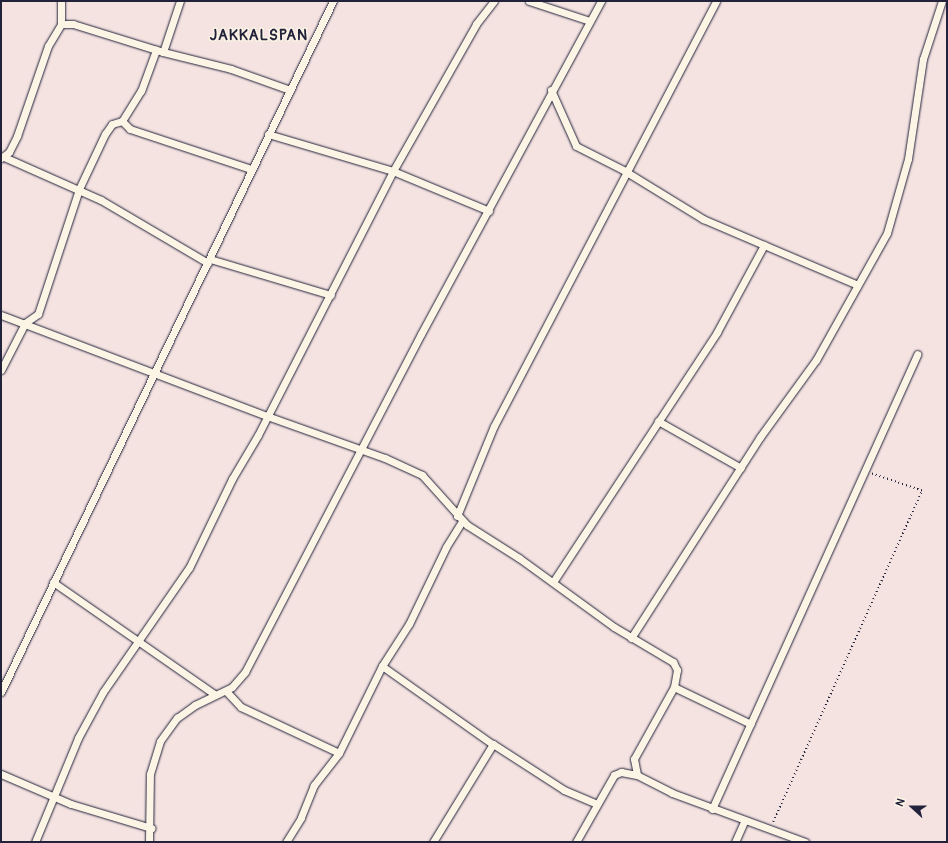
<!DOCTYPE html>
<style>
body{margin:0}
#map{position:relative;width:948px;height:843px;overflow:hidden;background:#f5e3e2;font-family:Pangolin,sans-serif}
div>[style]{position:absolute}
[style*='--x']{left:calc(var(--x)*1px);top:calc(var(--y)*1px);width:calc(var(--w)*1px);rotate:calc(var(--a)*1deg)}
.path>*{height:1.5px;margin-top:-0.75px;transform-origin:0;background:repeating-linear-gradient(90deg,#22223b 0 1px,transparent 0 4px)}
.roads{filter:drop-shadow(0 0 1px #22223b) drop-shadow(0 0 1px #22223b)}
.street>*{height:7px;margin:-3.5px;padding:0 3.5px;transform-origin:3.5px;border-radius:3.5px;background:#fcf5e5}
span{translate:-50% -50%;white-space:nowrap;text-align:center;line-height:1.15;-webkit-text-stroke:3px #fcf5e5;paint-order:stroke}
.district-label{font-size:15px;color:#22223b;font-weight:700;letter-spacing:1px}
.frame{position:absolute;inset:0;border:2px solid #22223b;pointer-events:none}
.north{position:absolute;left:892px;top:787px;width:40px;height:40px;-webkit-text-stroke:3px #fcf5e5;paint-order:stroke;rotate:291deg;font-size:11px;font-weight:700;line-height:16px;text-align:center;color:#22223b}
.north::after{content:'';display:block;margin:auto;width:14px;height:18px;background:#22223b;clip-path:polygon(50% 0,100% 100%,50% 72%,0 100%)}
</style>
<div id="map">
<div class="path">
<i style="--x:773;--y:822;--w:363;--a:-65.8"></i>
<i style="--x:922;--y:491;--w:53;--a:-161.2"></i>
</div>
<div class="roads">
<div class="street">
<i style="--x:61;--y:1;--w:23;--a:90"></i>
<i style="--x:529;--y:1;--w:64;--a:18.2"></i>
<i style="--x:163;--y:52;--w:54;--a:-71.6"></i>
<i style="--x:551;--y:90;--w:61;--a:65.9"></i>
<i style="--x:576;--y:146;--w:55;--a:27"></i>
<i style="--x:625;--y:171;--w:92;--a:31.6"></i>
<i style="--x:703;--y:219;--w:168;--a:23.1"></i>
<i style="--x:122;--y:121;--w:11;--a:45"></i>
<i style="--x:130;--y:129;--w:127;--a:18.3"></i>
<i style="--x:268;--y:134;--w:130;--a:16.5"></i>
<i style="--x:393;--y:171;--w:104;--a:22.6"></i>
<i style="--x:4;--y:157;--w:106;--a:23.9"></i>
<i style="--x:101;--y:200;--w:124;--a:30.5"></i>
<i style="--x:1;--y:158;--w:10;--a:-37"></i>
<i style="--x:9;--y:152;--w:18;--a:-63"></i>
<i style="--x:17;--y:136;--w:95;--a:-71"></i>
<i style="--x:48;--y:46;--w:26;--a:-59"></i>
<i style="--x:61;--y:24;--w:12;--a:0"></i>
<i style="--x:73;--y:24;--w:94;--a:17.3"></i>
<i style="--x:163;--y:52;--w:70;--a:14"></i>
<i style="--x:231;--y:69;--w:63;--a:19.6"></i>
<i style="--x:210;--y:259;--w:126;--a:16.6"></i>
<i style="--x:1;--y:315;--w:285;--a:20.8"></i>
<i style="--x:267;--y:416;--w:125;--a:19.6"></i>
<i style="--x:385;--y:458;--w:41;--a:24.7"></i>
<i style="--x:422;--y:475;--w:67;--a:48"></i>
<i style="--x:467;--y:525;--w:62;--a:32.4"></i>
<i style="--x:519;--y:558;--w:117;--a:36"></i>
<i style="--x:614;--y:627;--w:69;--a:30.7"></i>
<i style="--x:673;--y:662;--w:9;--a:63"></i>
<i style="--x:677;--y:670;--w:17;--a:100"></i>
<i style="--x:674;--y:687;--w:82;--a:119.1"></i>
<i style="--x:634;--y:759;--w:16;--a:79"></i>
<i style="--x:637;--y:775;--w:39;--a:27"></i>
<i style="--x:672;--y:793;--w:142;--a:20.2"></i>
<i style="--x:1;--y:370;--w:53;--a:-62.9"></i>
<i style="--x:25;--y:323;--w:16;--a:-35"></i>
<i style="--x:38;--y:314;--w:132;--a:-71.8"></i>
<i style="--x:79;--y:189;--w:61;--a:-64.7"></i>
<i style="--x:105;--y:134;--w:12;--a:-55"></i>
<i style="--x:112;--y:124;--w:10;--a:-17"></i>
<i style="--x:122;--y:121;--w:36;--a:-58"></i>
<i style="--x:141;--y:91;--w:44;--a:-69.9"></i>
<i style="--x:658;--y:421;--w:95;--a:29.5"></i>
<i style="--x:457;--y:516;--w:97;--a:-67.7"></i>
<i style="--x:494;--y:426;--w:479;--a:-62.4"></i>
<i style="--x:53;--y:582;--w:196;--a:34.8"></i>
<i style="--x:553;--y:582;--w:299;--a:-56.7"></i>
<i style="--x:717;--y:332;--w:99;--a:-61.6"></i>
<i style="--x:631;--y:638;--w:239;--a:-57.3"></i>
<i style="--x:760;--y:437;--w:95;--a:-54"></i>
<i style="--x:816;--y:360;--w:145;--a:-60.8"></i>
<i style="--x:887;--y:233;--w:77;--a:-74.2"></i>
<i style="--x:908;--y:159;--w:101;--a:-81.5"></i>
<i style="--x:923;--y:59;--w:61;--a:-71.9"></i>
<i style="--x:382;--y:666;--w:135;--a:35.3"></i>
<i style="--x:674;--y:687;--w:85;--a:25.7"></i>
<i style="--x:226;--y:691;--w:22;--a:47"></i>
<i style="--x:241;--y:707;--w:108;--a:25.1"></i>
<i style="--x:339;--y:753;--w:41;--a:128"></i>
<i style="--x:314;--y:785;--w:35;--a:112"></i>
<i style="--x:301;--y:818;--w:28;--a:122"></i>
<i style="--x:1;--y:692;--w:767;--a:-64.34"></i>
<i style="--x:339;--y:753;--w:97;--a:-63.7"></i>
<i style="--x:382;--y:666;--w:50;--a:-57.3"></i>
<i style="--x:409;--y:624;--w:85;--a:-64.3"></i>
<i style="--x:446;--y:547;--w:31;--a:-58"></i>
<i style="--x:1;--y:774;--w:76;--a:23.2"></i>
<i style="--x:71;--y:804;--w:84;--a:16.7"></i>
<i style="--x:712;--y:809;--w:499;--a:-65.7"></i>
<i style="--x:35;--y:842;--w:113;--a:-67.5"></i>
<i style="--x:78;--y:738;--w:52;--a:-61.5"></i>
<i style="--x:103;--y:692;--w:151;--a:-55.3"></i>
<i style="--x:189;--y:568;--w:99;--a:-64.2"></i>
<i style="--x:232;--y:479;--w:51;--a:-59.4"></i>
<i style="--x:258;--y:435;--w:297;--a:-62.9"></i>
<i style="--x:393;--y:171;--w:169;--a:-60.5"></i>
<i style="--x:476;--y:24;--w:29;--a:-52"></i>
<i style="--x:149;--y:842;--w:68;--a:-89.2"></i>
<i style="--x:150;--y:774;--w:34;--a:-73"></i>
<i style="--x:160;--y:741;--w:29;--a:-54"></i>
<i style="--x:177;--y:718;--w:22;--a:-36"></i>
<i style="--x:195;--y:705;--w:41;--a:-25.9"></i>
<i style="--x:232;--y:687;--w:20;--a:-49"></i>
<i style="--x:245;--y:672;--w:381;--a:-62.5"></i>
<i style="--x:421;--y:334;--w:379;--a:-61.6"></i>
<i style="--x:433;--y:842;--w:115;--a:-58.5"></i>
<i style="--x:493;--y:744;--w:85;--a:32.9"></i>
<i style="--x:564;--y:790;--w:36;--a:23"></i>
<i style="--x:576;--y:842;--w:77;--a:-60.4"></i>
<i style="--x:614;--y:775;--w:8;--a:-23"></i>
<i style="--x:621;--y:772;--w:16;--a:11"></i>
<i style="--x:735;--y:842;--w:24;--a:-66"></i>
</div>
</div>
<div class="district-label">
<span style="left:259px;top:36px">JAKKALSPAN</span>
</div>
<div class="frame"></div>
<div class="north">N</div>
</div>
